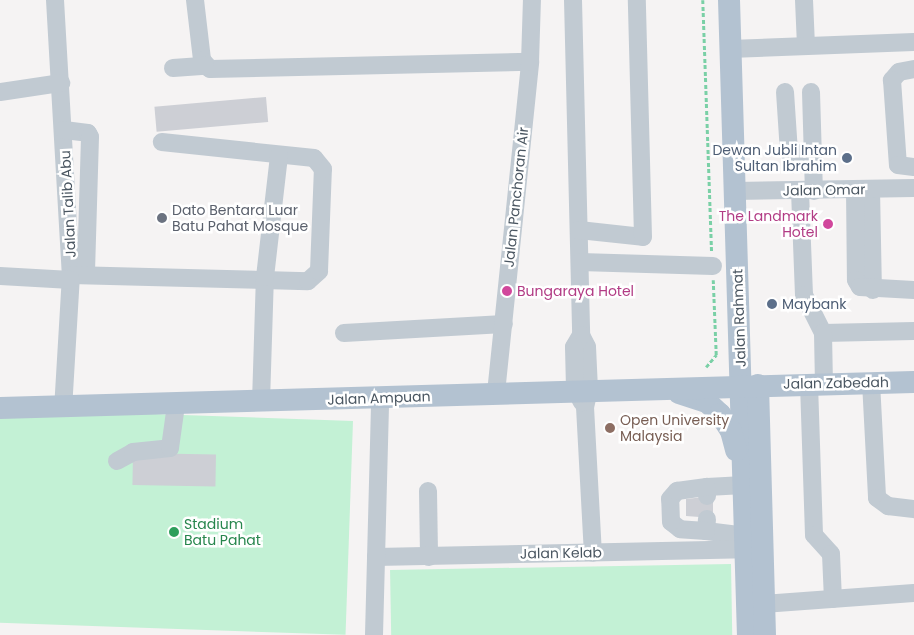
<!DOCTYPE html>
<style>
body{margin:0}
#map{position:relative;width:914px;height:635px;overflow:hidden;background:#f5f3f3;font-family:Poppins,sans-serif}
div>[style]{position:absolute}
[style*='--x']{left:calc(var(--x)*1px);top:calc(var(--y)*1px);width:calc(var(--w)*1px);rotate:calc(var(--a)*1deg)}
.green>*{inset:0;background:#c3f1d5;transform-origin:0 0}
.building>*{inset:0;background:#cdcfd5;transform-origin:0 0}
.path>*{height:2.5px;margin-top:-1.25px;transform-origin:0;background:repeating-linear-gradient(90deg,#7ad0a6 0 4px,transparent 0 6.5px)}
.minor>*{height:18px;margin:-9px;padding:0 9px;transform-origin:9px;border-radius:9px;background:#c1cad2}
.major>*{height:22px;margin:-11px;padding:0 11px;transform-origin:11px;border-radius:11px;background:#b3c2d1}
.dots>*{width:14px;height:14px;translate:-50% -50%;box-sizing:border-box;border:2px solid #fff;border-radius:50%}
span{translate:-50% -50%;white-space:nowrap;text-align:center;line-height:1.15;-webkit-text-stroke:5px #fff;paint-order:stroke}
.service-label{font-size:14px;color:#4e5e75}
.right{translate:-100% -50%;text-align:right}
.left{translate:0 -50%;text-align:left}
.street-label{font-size:14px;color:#4a5661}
.worship-label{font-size:14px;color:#5b616d}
.hotel-label{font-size:14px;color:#b23c85}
.education-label{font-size:14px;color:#785e54}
.leisure-label{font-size:14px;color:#27864d}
</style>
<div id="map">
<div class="green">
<i style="left:353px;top:421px;width:214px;height:353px;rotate:92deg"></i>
<i style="left:731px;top:564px;width:71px;height:341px;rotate:89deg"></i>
</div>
<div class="building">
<i style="left:266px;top:97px;width:25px;height:112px;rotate:85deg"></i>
<i style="left:133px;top:453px;width:83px;height:32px;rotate:1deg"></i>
<i style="clip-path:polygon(713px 496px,713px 518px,686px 516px,686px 499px)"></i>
</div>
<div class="path">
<i style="--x:703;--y:0;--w:252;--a:88"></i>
<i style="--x:706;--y:367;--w:16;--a:-50"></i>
<i style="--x:716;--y:355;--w:75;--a:-92.3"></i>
</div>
<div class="minor">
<i style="--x:55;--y:0;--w:275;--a:86.7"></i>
<i style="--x:71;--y:275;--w:133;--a:93.4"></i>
<i style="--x:195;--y:0;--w:60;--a:83.3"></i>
<i style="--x:202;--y:60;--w:12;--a:48"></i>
<i style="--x:210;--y:69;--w:320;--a:-1.3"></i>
<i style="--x:573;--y:0;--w:335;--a:88.6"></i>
<i style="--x:581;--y:335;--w:13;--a:63"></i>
<i style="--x:587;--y:347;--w:43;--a:87.3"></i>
<i style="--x:589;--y:390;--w:17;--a:103"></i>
<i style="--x:585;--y:407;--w:146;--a:86.9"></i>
<i style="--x:804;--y:0;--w:46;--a:87.5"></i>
<i style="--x:730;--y:49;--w:184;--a:-2.2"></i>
<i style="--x:173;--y:68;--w:32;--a:-4"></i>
<i style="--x:914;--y:69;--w:15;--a:169"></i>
<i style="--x:899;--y:72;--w:11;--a:131"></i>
<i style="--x:892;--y:80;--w:85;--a:86"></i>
<i style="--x:898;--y:165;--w:16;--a:7"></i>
<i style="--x:0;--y:92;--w:62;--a:-8.4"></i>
<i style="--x:785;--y:92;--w:61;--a:86.2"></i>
<i style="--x:789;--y:153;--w:24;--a:2"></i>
<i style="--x:811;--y:92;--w:99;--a:88.3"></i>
<i style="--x:64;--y:130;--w:24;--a:7"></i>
<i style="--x:88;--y:133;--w:4;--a:63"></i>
<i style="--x:90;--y:137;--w:138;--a:91.7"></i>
<i style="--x:871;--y:189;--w:101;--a:88.9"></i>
<i style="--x:855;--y:190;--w:90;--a:89.4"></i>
<i style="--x:856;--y:280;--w:8;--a:60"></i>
<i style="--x:860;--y:287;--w:54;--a:3.2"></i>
<i style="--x:735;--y:191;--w:179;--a:-1"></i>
<i style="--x:800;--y:191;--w:104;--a:87.8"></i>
<i style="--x:804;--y:295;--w:42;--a:63.4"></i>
<i style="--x:823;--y:333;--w:91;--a:-1.3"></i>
<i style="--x:579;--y:230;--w:64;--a:6.2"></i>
<i style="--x:643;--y:237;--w:237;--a:-91.5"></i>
<i style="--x:580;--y:262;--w:133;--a:1.7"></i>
<i style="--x:71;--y:275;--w:237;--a:1.5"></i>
<i style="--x:308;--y:281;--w:15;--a:-42"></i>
<i style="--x:319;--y:271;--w:102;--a:-87.8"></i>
<i style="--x:323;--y:169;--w:14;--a:-129"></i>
<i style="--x:314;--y:158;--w:153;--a:-174"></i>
<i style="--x:0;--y:276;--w:71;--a:3.2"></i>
<i style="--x:344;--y:333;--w:160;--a:-3.2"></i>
<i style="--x:823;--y:333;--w:50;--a:88.9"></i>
<i style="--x:581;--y:335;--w:14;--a:120"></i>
<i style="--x:574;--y:347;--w:42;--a:88.6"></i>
<i style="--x:575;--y:389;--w:15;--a:62"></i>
<i style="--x:871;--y:382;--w:116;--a:87"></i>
<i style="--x:877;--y:498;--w:14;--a:36"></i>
<i style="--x:888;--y:506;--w:26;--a:7"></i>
<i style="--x:809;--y:384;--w:151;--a:88.1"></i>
<i style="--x:814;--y:535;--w:25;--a:48"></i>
<i style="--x:831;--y:554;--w:45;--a:87.5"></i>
<i style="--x:496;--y:393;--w:333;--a:-84.1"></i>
<i style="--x:530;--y:62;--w:62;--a:-88.2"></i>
<i style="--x:261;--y:402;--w:125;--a:-88.2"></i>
<i style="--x:265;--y:277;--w:122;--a:-83.4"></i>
<i style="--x:117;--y:461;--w:18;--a:-29"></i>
<i style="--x:133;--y:452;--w:37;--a:-6"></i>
<i style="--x:170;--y:448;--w:43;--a:-82.1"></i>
<i style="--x:428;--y:491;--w:66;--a:89.1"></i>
<i style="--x:707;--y:496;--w:9;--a:-90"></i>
<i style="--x:707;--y:487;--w:37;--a:-3"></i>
<i style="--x:707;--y:519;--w:12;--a:95"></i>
<i style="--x:706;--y:531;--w:39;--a:7"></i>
<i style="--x:706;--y:531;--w:26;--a:-176"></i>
<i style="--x:680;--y:529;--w:11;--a:-142"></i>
<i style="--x:671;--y:522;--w:23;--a:-92"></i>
<i style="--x:670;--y:499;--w:11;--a:-49"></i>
<i style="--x:677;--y:491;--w:30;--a:-8"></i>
<i style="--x:376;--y:557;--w:369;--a:-1.2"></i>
<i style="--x:763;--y:604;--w:151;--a:-4.2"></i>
<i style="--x:374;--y:635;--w:237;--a:-88.5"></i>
</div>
<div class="major">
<i style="--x:729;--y:0;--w:635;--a:88.29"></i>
<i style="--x:758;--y:385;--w:250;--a:88.4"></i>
<i style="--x:679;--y:393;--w:29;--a:18"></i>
<i style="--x:707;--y:402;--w:18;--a:43"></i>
<i style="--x:720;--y:414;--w:20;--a:57"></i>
<i style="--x:731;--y:431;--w:20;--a:75"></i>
<i style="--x:0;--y:408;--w:914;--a:-1.63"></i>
</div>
<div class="dots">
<i style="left:847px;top:158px;background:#5c6f8a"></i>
<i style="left:162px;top:218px;background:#6b7280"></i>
<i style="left:828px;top:224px;background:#d1479c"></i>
<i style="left:507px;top:291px;background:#d1479c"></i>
<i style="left:772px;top:304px;background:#5c6f8a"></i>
<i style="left:610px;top:428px;background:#8d6e63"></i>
<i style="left:174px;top:532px;background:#2e9e5b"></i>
</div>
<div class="service-label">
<span class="right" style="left:837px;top:158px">Dewan Jubli Intan<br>Sultan Ibrahim</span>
<span class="left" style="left:782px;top:304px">Maybank</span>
</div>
<div class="street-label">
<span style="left:824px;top:190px;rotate:-1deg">Jalan Omar</span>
<span style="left:516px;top:197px;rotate:-84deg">Jalan Panchoran Air</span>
<span style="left:68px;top:204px;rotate:-93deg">Jalan Talib Abu</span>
<span style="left:739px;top:318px;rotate:-92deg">Jalan Rahmat</span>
<span style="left:836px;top:383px;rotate:-1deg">Jalan Zabedah</span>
<span style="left:379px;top:398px;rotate:-2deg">Jalan Ampuan</span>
<span style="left:561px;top:553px;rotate:-1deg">Jalan Kelab</span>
</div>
<div class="worship-label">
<span class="left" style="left:172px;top:218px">Dato Bentara Luar<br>Batu Pahat Mosque</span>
</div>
<div class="hotel-label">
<span class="right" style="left:818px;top:224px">The Landmark<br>Hotel</span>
<span class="left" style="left:517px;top:291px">Bungaraya Hotel</span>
</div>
<div class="education-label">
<span class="left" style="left:620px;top:428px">Open University<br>Malaysia</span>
</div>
<div class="leisure-label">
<span class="left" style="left:184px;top:532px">Stadium<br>Batu Pahat</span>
</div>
</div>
